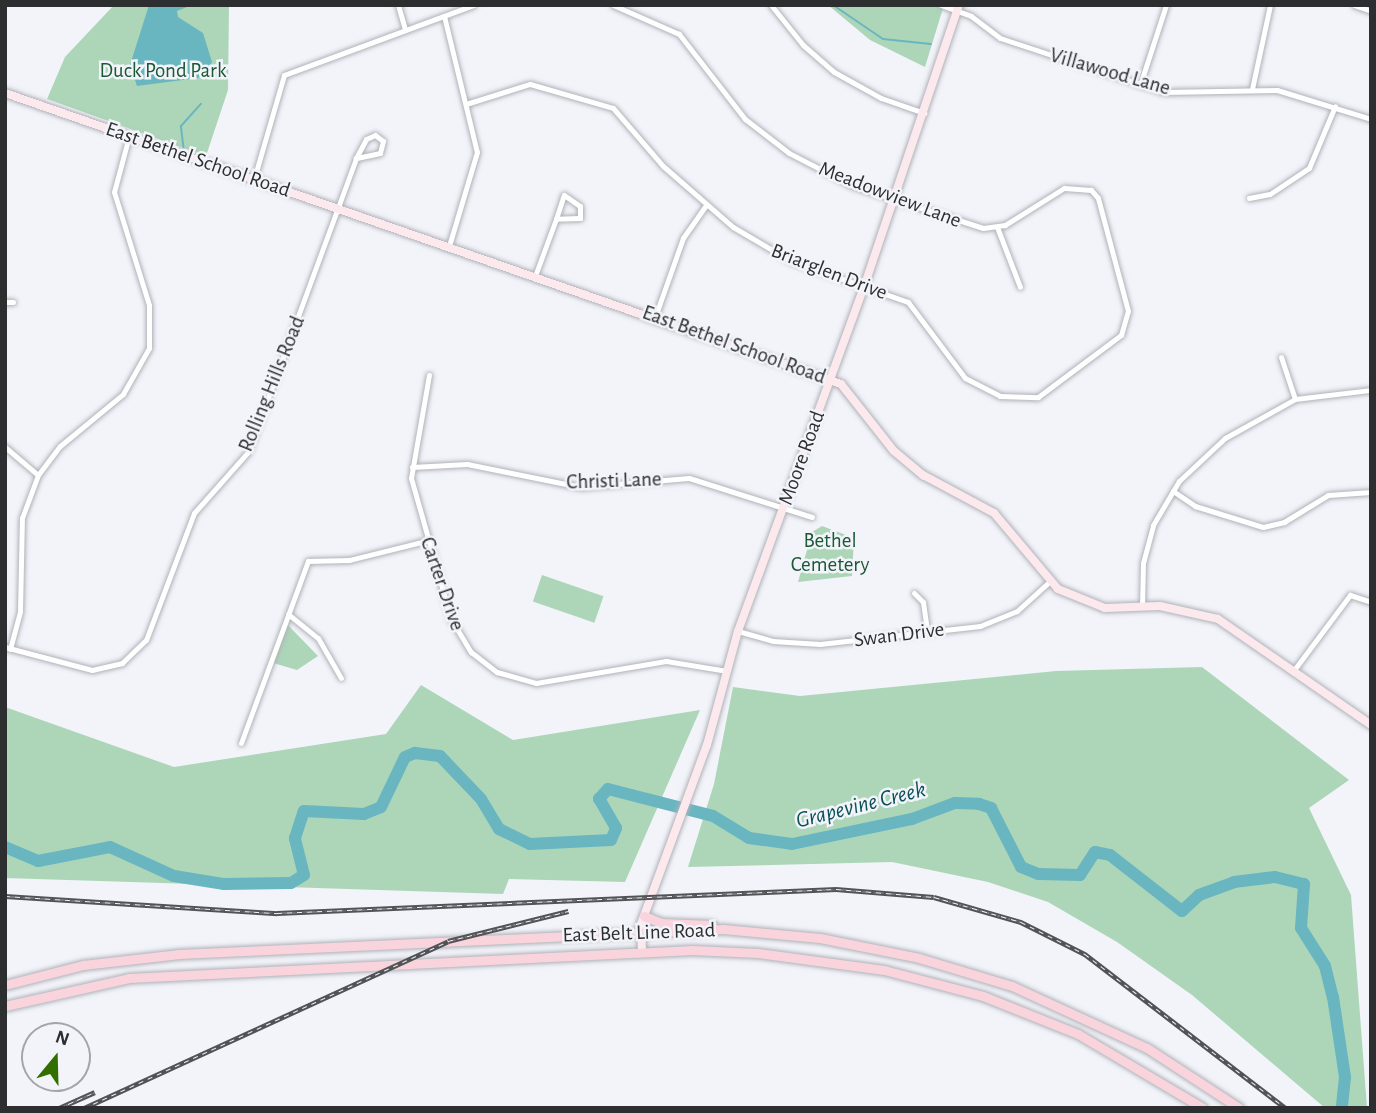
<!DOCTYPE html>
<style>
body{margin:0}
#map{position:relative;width:1376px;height:1113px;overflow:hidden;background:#f2f4fa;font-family:"Alegreya Sans",sans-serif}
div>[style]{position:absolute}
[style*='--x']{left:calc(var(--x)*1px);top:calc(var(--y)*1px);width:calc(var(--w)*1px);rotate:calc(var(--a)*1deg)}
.green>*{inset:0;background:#add6b9;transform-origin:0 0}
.water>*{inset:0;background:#69b6c0}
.stream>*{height:2px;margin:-1px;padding:0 1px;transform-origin:1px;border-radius:1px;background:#69b6c0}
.river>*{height:12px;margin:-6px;padding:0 6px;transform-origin:6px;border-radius:6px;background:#69b6c0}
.roads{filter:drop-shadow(0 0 2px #b0b2b7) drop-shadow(0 0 2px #b0b2b7)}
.street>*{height:5px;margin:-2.5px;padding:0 2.5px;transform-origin:2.5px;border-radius:2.5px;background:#fff}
.secondary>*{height:8px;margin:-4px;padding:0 4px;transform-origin:4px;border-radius:4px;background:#fce9ee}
.primary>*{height:9px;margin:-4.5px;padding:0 4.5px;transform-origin:4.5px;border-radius:4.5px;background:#fad4dd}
.rail>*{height:4.5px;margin-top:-2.25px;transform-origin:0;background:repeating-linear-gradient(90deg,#f2f4fa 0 5px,#525356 0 10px);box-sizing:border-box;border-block:2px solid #525356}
span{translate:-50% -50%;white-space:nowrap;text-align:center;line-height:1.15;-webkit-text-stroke:5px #f2f4fa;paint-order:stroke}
.park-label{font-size:21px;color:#1b5835}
.street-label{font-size:21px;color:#2d2e30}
.water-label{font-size:23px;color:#0d5259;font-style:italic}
.frame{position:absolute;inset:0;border:7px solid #2d2e30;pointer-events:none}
.north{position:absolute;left:21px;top:1022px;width:70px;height:70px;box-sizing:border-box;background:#f2f4fa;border:2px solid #a3a5a9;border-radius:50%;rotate:19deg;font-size:19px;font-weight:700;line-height:28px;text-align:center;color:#2d2e30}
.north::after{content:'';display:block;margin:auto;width:24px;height:32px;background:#336f00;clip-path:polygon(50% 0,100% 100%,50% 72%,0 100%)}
</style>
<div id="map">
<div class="green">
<i style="clip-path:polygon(114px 5px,229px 5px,228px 90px,206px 156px,47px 99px,65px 57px)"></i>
<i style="clip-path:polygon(828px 5px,944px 5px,925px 67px,870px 40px)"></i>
<i style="clip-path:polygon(822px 526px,854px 538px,852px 576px,798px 582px,812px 532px)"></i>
<i style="left:542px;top:575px;width:65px;height:28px;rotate:19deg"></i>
<i style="clip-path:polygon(285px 622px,318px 656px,297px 670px,270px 662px)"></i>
<i style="clip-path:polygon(1202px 667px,1349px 780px,1309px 808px,1351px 895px,1367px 1108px,1325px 1108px,1192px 995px,1117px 942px,1048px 902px,988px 882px,892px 862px,688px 867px,714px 784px,733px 687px,800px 696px,1056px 671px)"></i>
<i style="clip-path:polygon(421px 685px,513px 740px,700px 710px,625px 882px,509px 879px,503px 894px,5px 878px,5px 707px,174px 767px,386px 734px)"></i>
</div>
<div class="water">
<i style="clip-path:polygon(149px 5px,192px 5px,177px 11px,178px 17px,203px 33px,212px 62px,208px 70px,198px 78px,137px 86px,130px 65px)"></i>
</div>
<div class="stream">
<i style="--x:833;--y:5;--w:60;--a:34.2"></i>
<i style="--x:883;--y:39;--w:48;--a:5.9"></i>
<i style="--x:184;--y:152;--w:26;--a:-97"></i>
<i style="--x:181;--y:126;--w:30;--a:-48"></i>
</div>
<div class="river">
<i style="--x:5;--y:847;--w:36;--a:23"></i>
<i style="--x:38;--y:861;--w:73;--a:-11"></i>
<i style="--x:110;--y:847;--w:70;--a:24.4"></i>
<i style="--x:174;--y:876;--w:51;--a:9.1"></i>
<i style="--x:224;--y:884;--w:67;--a:-0.9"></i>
<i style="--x:291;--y:883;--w:15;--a:-32"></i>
<i style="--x:304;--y:875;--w:38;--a:-104"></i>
<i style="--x:295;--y:838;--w:28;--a:-72"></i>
<i style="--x:304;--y:811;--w:60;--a:2.9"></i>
<i style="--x:364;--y:814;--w:18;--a:-22"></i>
<i style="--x:381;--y:807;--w:55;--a:-64.4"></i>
<i style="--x:405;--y:757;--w:11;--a:-22"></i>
<i style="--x:415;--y:753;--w:25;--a:7"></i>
<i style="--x:440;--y:756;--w:59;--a:46.4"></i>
<i style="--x:481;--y:799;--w:35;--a:59"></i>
<i style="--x:499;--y:829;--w:34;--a:26"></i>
<i style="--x:530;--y:844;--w:81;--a:-2.8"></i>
<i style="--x:611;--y:840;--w:13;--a:-67"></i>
<i style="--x:616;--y:828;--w:34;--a:-120"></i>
<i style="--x:599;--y:799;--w:13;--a:-48"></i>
<i style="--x:608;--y:789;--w:108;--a:14.4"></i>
<i style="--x:713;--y:816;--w:42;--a:31.4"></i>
<i style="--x:749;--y:838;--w:43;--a:7.9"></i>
<i style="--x:792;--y:844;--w:123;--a:-11.8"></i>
<i style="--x:912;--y:819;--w:46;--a:-20.4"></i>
<i style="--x:955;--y:803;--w:24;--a:2"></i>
<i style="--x:979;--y:804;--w:13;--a:18"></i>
<i style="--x:991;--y:808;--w:66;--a:63"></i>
<i style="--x:1021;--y:867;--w:18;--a:22"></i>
<i style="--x:1038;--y:874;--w:42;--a:1.4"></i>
<i style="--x:1080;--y:875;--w:27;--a:-57"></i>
<i style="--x:1095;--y:852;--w:15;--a:11"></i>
<i style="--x:1110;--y:855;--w:91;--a:37.9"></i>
<i style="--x:1182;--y:911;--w:23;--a:-43"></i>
<i style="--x:1199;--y:895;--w:37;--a:-20"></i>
<i style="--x:1234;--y:882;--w:41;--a:-7"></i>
<i style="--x:1275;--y:877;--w:30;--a:14"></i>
<i style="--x:1304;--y:884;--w:44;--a:93.9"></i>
<i style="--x:1301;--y:928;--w:45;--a:57.7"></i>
<i style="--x:1325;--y:966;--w:32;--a:76"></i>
<i style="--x:1333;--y:997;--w:81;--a:81.5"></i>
<i style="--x:1345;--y:1077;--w:31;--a:96"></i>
</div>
<div class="roads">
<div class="street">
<i style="--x:398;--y:5;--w:25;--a:74"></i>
<i style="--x:771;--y:5;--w:51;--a:51.3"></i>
<i style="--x:803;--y:45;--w:41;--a:41.1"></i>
<i style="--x:834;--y:72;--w:54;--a:29"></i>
<i style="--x:881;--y:98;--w:46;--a:19.2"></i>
<i style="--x:941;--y:5;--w:32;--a:20"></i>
<i style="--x:971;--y:16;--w:36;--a:37"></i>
<i style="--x:1000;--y:38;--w:173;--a:18.2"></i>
<i style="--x:1164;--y:92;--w:113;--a:-1"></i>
<i style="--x:1277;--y:90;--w:98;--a:17.1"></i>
<i style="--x:1354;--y:5;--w:18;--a:19"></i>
<i style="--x:444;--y:16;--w:140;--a:76.4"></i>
<i style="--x:477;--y:152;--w:98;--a:106.6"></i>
<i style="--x:1140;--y:85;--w:84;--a:-72"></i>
<i style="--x:1252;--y:89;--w:86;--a:-77.9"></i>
<i style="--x:466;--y:104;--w:67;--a:-17.4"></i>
<i style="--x:530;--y:84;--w:86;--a:16.1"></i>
<i style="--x:613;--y:108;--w:77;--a:49.2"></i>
<i style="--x:663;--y:166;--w:93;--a:41.1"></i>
<i style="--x:733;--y:227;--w:67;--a:30.4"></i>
<i style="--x:791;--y:261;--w:124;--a:19.3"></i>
<i style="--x:908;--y:302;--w:95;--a:53.1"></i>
<i style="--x:965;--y:378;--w:39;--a:27"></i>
<i style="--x:1000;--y:396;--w:38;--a:2"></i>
<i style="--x:1038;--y:397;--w:104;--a:-36.8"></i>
<i style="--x:1121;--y:335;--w:25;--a:-74"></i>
<i style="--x:1128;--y:311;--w:117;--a:-104.9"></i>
<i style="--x:1098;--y:198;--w:11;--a:-131"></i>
<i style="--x:1091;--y:190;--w:27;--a:-176"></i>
<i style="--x:1064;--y:188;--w:70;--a:147.9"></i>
<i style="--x:1005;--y:225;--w:22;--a:172"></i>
<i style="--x:983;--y:228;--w:139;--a:-162"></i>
<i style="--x:851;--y:185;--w:70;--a:-152.7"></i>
<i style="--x:789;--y:153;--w:56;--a:-142.3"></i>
<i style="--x:745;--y:119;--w:108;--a:-127.8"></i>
<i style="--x:679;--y:34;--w:72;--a:-156.3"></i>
<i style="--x:254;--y:179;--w:108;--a:-73.9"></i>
<i style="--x:284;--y:75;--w:202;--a:-20.3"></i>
<i style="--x:564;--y:195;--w:19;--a:35"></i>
<i style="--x:580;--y:206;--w:12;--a:90"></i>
<i style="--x:580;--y:218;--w:24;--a:178"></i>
<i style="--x:556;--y:219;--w:25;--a:-72"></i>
<i style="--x:1249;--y:198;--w:21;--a:-11"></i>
<i style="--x:1270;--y:194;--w:47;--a:-33.7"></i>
<i style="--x:1309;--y:168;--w:67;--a:-67.2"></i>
<i style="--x:997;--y:227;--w:64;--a:69"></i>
<i style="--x:535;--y:276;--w:61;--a:-69.8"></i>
<i style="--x:5;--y:302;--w:8;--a:0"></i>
<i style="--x:655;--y:317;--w:84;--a:-70.5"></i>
<i style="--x:683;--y:238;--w:39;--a:-55"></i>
<i style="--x:1281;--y:357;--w:44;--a:71.6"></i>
<i style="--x:429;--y:375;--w:105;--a:99.9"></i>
<i style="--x:411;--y:478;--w:147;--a:74.2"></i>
<i style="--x:451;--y:619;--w:39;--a:59"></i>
<i style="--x:471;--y:652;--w:33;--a:38"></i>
<i style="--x:497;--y:672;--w:41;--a:15.8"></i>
<i style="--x:536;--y:683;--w:132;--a:-9.6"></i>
<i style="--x:666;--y:661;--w:62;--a:9.3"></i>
<i style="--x:5;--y:447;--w:43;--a:40.3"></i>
<i style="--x:412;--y:467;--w:55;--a:-3.1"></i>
<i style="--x:467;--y:464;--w:116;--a:11.4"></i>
<i style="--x:581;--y:487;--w:108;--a:-4.8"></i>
<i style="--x:689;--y:478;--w:129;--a:17.6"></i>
<i style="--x:1173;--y:491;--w:27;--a:34"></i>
<i style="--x:1195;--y:506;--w:71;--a:17.2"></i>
<i style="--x:1263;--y:527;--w:22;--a:-13"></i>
<i style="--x:1284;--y:522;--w:52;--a:-31.5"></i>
<i style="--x:1328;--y:495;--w:43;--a:-4"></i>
<i style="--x:914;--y:593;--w:13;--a:45"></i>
<i style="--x:923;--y:602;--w:30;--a:82"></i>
<i style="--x:1142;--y:607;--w:44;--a:-88.7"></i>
<i style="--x:1143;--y:563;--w:39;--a:-75"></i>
<i style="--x:1153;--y:525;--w:51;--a:-59.4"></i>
<i style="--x:1179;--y:481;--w:63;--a:-43.1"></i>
<i style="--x:1225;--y:438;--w:80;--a:-29.1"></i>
<i style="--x:1295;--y:399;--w:77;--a:-6.8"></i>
<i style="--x:288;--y:614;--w:38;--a:39"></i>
<i style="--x:318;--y:638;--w:46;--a:60.1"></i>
<i style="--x:738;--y:631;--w:36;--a:16"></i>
<i style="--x:773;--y:641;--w:47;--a:3.7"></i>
<i style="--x:820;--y:644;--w:161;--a:-6.4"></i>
<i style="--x:980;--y:626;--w:40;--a:-22"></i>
<i style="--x:1017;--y:611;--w:43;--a:-42.2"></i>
<i style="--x:5;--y:647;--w:90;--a:14.8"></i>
<i style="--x:92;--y:670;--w:31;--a:-13"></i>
<i style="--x:122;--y:663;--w:33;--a:-44"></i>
<i style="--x:146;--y:640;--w:136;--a:-69.3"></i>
<i style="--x:194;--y:513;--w:81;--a:-48.5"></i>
<i style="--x:248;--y:452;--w:313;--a:-69.8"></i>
<i style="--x:356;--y:158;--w:21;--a:-62"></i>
<i style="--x:366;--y:139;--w:10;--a:-24"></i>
<i style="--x:375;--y:135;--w:10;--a:37"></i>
<i style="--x:383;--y:141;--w:12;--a:104"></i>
<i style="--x:380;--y:153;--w:25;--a:168"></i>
<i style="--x:10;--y:649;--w:39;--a:-75"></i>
<i style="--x:20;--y:611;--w:93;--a:-88.8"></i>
<i style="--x:22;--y:518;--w:46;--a:-69.6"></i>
<i style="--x:38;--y:475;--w:36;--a:-53"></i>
<i style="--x:60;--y:446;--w:82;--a:-39.5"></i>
<i style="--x:123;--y:394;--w:53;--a:-60.5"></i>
<i style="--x:149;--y:348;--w:43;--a:-90"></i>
<i style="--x:149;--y:305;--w:118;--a:-107.2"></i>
<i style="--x:114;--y:192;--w:58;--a:-75"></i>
<i style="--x:1294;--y:670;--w:94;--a:-53.3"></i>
<i style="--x:1350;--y:595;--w:22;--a:18"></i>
<i style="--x:241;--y:743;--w:194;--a:-69.8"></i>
<i style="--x:308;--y:561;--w:41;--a:-1.4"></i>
<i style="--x:349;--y:560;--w:79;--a:-13.9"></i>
</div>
<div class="secondary">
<i style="--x:5;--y:93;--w:885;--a:19.19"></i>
<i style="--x:841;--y:384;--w:85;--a:51.7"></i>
<i style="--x:894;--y:451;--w:38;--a:40"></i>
<i style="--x:923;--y:475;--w:81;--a:28.2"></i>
<i style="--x:994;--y:513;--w:99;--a:49.9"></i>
<i style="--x:1058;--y:589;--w:51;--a:22"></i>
<i style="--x:1105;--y:608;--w:55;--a:-2.1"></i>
<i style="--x:1160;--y:606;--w:59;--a:12.6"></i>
<i style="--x:1218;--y:619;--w:186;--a:34.7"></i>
<i style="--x:642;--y:952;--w:28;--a:-92"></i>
<i style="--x:641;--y:924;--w:191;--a:-69.8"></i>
<i style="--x:707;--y:745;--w:118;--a:-74.8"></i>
<i style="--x:738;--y:631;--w:366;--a:-69.9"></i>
<i style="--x:864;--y:287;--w:298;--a:-71.4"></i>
</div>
<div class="primary">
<i style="--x:644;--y:916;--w:18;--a:22"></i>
<i style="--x:661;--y:923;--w:51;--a:2.2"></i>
<i style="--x:5;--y:985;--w:81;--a:-14.4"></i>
<i style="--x:83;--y:965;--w:97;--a:-6.5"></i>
<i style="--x:179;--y:954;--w:545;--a:-2.63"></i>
<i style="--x:723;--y:929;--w:97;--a:5.3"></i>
<i style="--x:820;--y:938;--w:101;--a:11.4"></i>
<i style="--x:919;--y:958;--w:97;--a:16.8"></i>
<i style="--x:1012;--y:986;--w:149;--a:24.7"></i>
<i style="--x:1147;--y:1048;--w:110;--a:33.1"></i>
<i style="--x:5;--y:1006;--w:127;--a:-12.7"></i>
<i style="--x:129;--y:978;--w:564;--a:-2.85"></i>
<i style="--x:692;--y:950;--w:66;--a:2.6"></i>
<i style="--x:758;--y:953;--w:127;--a:7.7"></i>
<i style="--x:884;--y:970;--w:102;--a:14.7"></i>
<i style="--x:983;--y:996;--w:102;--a:21.8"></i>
<i style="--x:1078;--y:1034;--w:145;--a:30.6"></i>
</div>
</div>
<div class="rail">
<i style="--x:5;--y:896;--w:273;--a:3.6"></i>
<i style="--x:277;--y:913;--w:560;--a:-2.46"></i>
<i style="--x:836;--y:889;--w:98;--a:4.7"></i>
<i style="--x:934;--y:897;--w:91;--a:16"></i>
<i style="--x:1021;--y:922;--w:72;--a:26.6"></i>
<i style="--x:1085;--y:954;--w:253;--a:37.5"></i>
<i style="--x:59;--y:1108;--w:39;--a:-24"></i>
<i style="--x:84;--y:1108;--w:400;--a:-24.6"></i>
<i style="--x:448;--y:941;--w:124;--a:-14"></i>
</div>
<div class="park-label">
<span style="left:163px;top:71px">Duck Pond Park</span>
<span style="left:830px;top:553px">Bethel<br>Cemetery</span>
</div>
<div class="street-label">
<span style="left:1110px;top:72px;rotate:16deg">Villawood Lane</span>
<span style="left:198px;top:160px;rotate:19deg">East Bethel School Road</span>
<span style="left:890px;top:195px;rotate:21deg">Meadowview Lane</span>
<span style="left:829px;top:272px;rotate:21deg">Briarglen Drive</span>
<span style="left:734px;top:345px;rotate:20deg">East Bethel School Road</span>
<span style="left:272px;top:384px;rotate:-68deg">Rolling Hills Road</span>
<span style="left:802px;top:458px;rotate:-70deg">Moore Road</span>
<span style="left:614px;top:481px;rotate:-2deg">Christi Lane</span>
<span style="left:442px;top:584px;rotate:71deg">Carter Drive</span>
<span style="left:899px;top:635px;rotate:-7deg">Swan Drive</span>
<span style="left:639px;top:933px;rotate:-2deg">East Belt Line Road</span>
</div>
<div class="water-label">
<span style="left:861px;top:806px;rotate:-14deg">Grapevine Creek</span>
</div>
<div class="frame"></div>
<div class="north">N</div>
</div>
